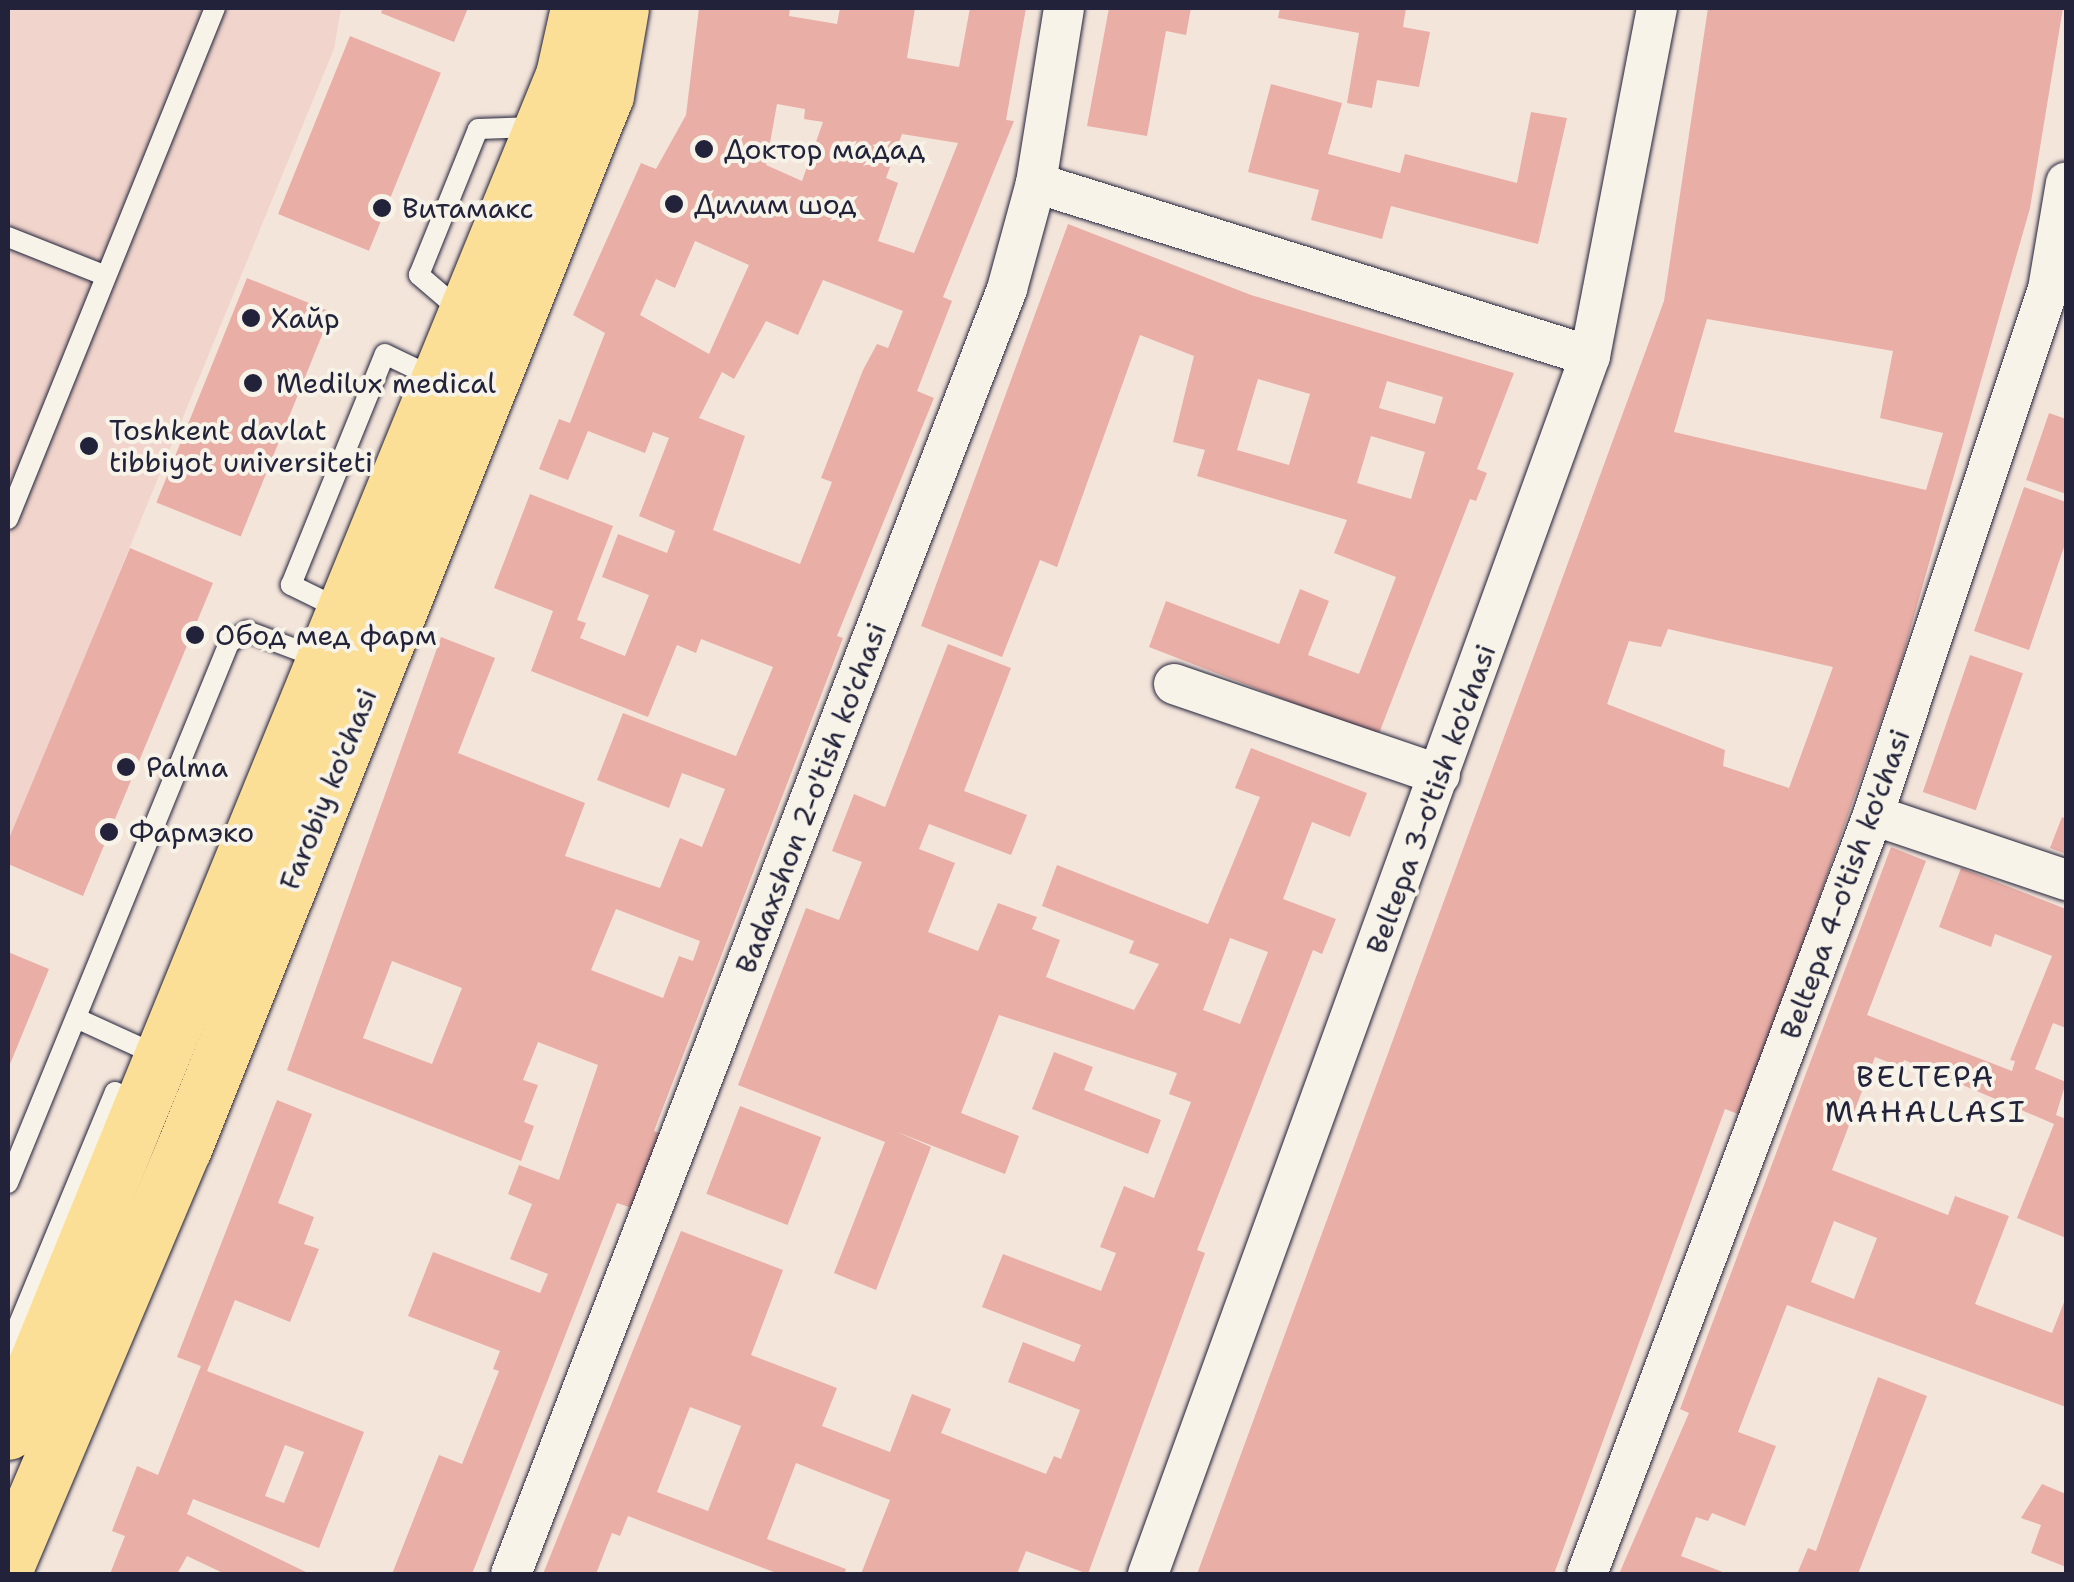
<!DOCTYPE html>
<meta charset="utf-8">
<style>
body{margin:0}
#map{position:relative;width:2074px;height:1582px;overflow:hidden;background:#f4e5db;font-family:"Shantell Sans",sans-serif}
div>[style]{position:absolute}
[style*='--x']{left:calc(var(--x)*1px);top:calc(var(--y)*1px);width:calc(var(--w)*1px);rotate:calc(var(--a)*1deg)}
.built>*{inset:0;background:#f1d4cb}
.building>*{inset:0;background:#e9aea6;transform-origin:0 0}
.roads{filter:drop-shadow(0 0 2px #22223b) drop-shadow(0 0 2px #22223b)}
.lane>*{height:20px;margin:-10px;padding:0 10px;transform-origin:10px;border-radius:10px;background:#f7f3e8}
.street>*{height:40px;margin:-20px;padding:0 20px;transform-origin:20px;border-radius:20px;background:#f7f3e8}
.primary>*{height:55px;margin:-27.5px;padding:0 27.5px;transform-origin:27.5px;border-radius:27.5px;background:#fbdf96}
.dots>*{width:28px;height:28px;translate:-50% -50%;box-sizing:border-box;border:5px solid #f7f3e8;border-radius:50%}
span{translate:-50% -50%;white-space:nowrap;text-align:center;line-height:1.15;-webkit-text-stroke:8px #f7f3e8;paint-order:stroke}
.poi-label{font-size:28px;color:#22223b}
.left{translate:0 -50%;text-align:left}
.street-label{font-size:28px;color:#22223b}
.neighbourhood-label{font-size:30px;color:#22223b;letter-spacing:2.5px}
.frame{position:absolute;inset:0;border:10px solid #22223b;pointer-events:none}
</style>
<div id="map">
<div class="built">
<i style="clip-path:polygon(8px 8px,341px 8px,334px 49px,8px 844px)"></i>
</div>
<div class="building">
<i style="clip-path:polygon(383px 8px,468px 8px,454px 42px,381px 13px)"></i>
<i style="clip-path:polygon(evenodd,699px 8px,790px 8px,789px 16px,837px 24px,840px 8px,915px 8px,907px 58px,959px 67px,970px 8px,1026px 8px,1006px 120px,1014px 121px,943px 297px,952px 301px,917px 391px,934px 398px,837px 636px,843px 638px,654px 1131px,664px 1135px,635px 1209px,617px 1203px,472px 1574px,392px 1574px,439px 1455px,462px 1464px,499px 1371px,493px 1369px,500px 1351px,408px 1316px,433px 1252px,540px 1293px,548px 1274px,510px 1259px,532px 1204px,508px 1194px,519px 1165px,559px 1180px,598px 1065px,538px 1042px,523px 1080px,538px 1085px,524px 1122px,534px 1126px,521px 1161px,287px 1070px,441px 637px,495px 658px,458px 753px,585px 803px,565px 856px,660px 888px,680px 838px,702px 847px,725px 789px,682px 773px,669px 808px,597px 780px,623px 713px,736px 756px,773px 667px,701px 639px,696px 653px,677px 645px,648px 717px,531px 671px,553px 611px,494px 588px,530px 494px,613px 526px,577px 620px,586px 623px,580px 638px,625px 656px,649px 595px,602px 577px,618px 534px,667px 553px,675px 531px,639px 516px,669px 438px,653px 432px,645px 453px,588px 431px,568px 480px,539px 469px,559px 419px,570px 423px,605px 333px,573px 315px,641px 163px,656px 169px,686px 115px,699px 8px,777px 104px,805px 109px,804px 119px,823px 122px,802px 181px,766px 165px,777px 104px,699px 8px,902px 134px,958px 143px,914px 253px,878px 241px,898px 183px,886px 178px,902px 134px,699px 8px,695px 241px,749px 265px,709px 354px,640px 315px,656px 279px,675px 288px,695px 241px,699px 8px,823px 280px,903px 311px,888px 348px,877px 344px,863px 370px,821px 478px,832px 482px,800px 564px,713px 530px,745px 436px,699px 418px,722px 372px,734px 379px,766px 321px,798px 335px,823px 280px,699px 8px,616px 909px,700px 941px,693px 961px,679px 956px,663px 998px,591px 970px,616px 909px,699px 8px,392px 961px,462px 988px,432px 1064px,363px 1038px,392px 961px)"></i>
<i style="clip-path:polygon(1109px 8px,1191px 8px,1186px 35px,1166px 31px,1147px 136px,1087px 126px)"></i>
<i style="clip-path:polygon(1280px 8px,1406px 8px,1403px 27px,1430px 32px,1419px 87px,1377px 80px,1372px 108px,1347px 103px,1359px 33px,1278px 18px)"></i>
<i style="clip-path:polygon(evenodd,1708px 8px,2063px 8px,2030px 208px,1899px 669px,1743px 1116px,1725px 1109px,1554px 1574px,1197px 1574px,1664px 301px,1708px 8px,1707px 319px,1893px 351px,1880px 418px,1943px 433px,1926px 490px,1674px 432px,1707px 319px,1708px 8px,1668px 629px,1833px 667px,1789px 788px,1723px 766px,1725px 750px,1607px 704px,1629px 641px,1661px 647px,1668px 629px)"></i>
<i style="left:350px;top:36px;width:98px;height:192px;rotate:22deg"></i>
<i style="clip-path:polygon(1271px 84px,1342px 103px,1328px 154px,1400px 173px,1405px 154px,1517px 183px,1531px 112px,1567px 118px,1538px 244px,1391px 206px,1382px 239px,1311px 220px,1319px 190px,1248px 172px)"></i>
<i style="clip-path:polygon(evenodd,1068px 224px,1251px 295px,1514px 373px,1477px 469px,1487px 473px,1476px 501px,1470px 499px,1378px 736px,1149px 647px,1166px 601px,1279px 644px,1300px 589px,1329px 601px,1308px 655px,1359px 674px,1396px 577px,1334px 553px,1347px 520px,1197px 476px,1205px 450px,1173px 442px,1194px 356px,1140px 335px,1057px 567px,1040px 560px,1002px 657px,921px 626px,1068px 224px,1258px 379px,1310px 394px,1289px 465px,1237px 450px,1258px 379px,1068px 224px,1387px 381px,1443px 397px,1435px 424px,1379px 408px,1387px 381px,1068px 224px,1371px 436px,1425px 452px,1411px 499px,1357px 483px,1371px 436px)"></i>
<i style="left:247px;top:278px;width:91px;height:242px;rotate:22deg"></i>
<i style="clip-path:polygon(2049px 413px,2066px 419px,2066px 494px,2026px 480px)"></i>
<i style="clip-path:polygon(2024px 487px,2066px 502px,2066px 541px,2029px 650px,1974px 631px)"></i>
<i style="clip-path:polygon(130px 548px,213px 583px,83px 896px,8px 864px,8px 841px)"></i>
<i style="clip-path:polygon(evenodd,948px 644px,1011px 668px,964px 791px,1027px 815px,1011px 855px,929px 824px,919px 849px,955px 863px,928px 932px,978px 951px,998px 903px,1037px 917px,1032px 929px,1060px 940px,1046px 977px,1134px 1010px,1159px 964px,1129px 953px,1134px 941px,1042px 906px,1057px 865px,1208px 924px,1260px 797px,1235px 788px,1251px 748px,1367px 793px,1350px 837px,1312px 822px,1283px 899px,1336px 919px,1322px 954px,1313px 950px,1197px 1250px,1205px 1253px,1088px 1574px,1026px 1551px,1017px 1574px,861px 1574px,890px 1500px,796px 1463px,767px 1539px,846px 1569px,844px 1574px,779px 1574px,628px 1516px,620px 1536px,612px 1533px,596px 1574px,543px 1574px,681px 1231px,783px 1270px,751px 1355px,837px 1388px,822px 1426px,890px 1452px,912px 1394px,951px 1409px,941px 1433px,1046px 1474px,1054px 1456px,1061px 1459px,1080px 1410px,1008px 1382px,1023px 1342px,1074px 1362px,1081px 1345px,982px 1307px,1003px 1254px,1101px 1291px,1116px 1253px,1100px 1247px,1124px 1186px,1154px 1198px,1191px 1102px,1169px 1094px,1177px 1073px,999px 1015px,961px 1113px,1019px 1136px,1005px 1174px,897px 1132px,931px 1147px,876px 1290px,834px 1273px,885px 1142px,738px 1085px,806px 908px,839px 920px,862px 862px,832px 851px,854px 794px,885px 807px,948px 644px,1230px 938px,1268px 952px,1240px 1024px,1203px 1010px,1230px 938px,948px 644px,690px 1407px,741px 1426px,708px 1511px,657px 1492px,690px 1407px)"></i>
<i style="left:1970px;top:655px;width:56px;height:145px;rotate:19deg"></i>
<i style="clip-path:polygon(2062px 817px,2066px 819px,2066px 854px,2050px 848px)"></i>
<i style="clip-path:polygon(evenodd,1891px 847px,1926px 861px,1867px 1015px,2012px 1071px,2015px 1061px,2010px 1060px,2052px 956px,1995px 934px,1991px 947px,1939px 927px,1961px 868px,2066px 909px,2066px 1028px,2053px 1023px,2035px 1069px,2066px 1082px,2056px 1115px,2066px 1119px,2066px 1238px,2017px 1218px,2054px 1124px,1904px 1060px,1901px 1067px,1875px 1057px,1832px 1170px,1948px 1215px,1955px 1196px,2009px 1216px,1975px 1304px,2052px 1333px,2066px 1297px,2066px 1407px,1787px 1305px,1738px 1432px,1776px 1446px,1745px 1526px,1712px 1513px,1708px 1521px,1696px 1517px,1681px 1556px,1728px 1574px,1619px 1574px,1689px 1413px,1680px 1409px,1891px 847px,1834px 1221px,1877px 1238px,1854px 1299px,1811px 1282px,1834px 1221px)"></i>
<i style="clip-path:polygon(8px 952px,49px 969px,8px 1069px)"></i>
<i style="clip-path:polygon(1054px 1052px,1093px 1067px,1084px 1090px,1161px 1120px,1148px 1154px,1032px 1109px)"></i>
<i style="clip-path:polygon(evenodd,277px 1100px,312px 1114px,278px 1203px,314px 1217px,304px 1244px,319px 1249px,290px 1322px,235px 1300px,207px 1371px,364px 1432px,319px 1548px,193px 1499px,187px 1514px,310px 1574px,225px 1574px,187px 1556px,177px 1574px,110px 1574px,125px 1536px,112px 1531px,137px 1466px,158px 1475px,201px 1366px,177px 1357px,277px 1100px,285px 1445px,304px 1452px,284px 1503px,265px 1496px,285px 1445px)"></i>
<i style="left:740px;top:1106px;width:87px;height:94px;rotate:21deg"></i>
<i style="clip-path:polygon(1878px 1377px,1927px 1396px,1858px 1574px,1797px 1574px,1808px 1548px,1816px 1551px)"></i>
<i style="clip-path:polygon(2042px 1484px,2066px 1494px,2066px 1567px,2031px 1553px,2041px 1525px,2021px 1518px)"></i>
</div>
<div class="roads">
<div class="lane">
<i style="--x:8;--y:237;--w:105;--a:21.7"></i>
<i style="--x:462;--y:312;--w:57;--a:-139.3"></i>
<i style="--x:419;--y:275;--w:157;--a:-68"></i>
<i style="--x:478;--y:129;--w:57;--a:-2"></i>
<i style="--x:8;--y:519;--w:551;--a:-67.95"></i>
<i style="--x:340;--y:609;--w:55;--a:-153.9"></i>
<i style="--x:291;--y:585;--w:249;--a:-67.9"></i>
<i style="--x:385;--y:354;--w:58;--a:25.7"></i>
<i style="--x:76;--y:1018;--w:91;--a:24.6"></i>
<i style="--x:8;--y:1183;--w:583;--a:-67.74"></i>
<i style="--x:229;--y:643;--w:22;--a:-34"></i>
<i style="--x:247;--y:631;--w:80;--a:20.5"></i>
<i style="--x:8;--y:1350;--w:279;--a:-67.5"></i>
<i style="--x:115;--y:1092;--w:28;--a:26"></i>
</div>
<div class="street">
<i style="--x:1036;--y:183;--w:580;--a:17.34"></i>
<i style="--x:1174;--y:684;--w:281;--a:18.9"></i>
<i style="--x:1873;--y:815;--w:204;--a:18.6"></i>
<i style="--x:511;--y:1574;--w:1377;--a:-68.89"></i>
<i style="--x:1007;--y:289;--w:110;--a:-74.7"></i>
<i style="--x:1036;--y:183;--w:177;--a:-80.9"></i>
<i style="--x:1148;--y:1574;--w:1296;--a:-70.05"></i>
<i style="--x:1590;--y:356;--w:354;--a:-79.1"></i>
<i style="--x:1587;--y:1574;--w:811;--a:-69.35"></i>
<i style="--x:1873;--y:815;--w:554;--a:-71.6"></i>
<i style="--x:2048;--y:289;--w:108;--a:-80.4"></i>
</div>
<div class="primary">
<i style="--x:8;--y:1432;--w:1466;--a:-67.76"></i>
<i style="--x:563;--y:75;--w:69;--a:-77.4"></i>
<i style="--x:8;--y:1562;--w:450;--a:-67"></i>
<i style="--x:184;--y:1148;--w:1134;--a:-68.16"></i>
<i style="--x:606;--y:95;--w:88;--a:-80.2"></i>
</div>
</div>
<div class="dots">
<i style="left:704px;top:149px;background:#22223b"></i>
<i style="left:674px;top:204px;background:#22223b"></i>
<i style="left:382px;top:208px;background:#22223b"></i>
<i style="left:251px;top:318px;background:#22223b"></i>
<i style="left:253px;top:383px;background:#22223b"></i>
<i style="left:89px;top:446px;background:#22223b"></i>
<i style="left:195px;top:635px;background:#22223b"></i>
<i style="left:126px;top:767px;background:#22223b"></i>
<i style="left:109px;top:832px;background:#22223b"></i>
</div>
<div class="poi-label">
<span class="left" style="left:724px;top:149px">Доктор мадад</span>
<span class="left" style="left:694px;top:204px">Дилим шод</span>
<span class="left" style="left:402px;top:208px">Витамакс</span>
<span class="left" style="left:271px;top:318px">Хайр</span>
<span class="left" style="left:276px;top:383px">Medilux medical</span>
<span class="left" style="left:109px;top:446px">Toshkent davlat<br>tibbiyot universiteti</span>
<span class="left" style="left:215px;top:635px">Обод мед фарм</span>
<span class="left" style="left:146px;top:767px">Palma</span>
<span class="left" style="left:129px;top:832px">Фармэко</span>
</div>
<div class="street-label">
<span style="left:328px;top:789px;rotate:-68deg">Farobiy ko'chasi</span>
<span style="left:811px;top:798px;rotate:-69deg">Badaxshon 2-o'tish ko'chasi</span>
<span style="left:1431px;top:799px;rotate:-70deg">Beltepa 3-o'tish ko'chasi</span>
<span style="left:1845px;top:884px;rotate:-70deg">Beltepa 4-o'tish ko'chasi</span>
</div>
<div class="neighbourhood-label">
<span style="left:1926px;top:1094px">BELTEPA<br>MAHALLASI</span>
</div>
<div class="frame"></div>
</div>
